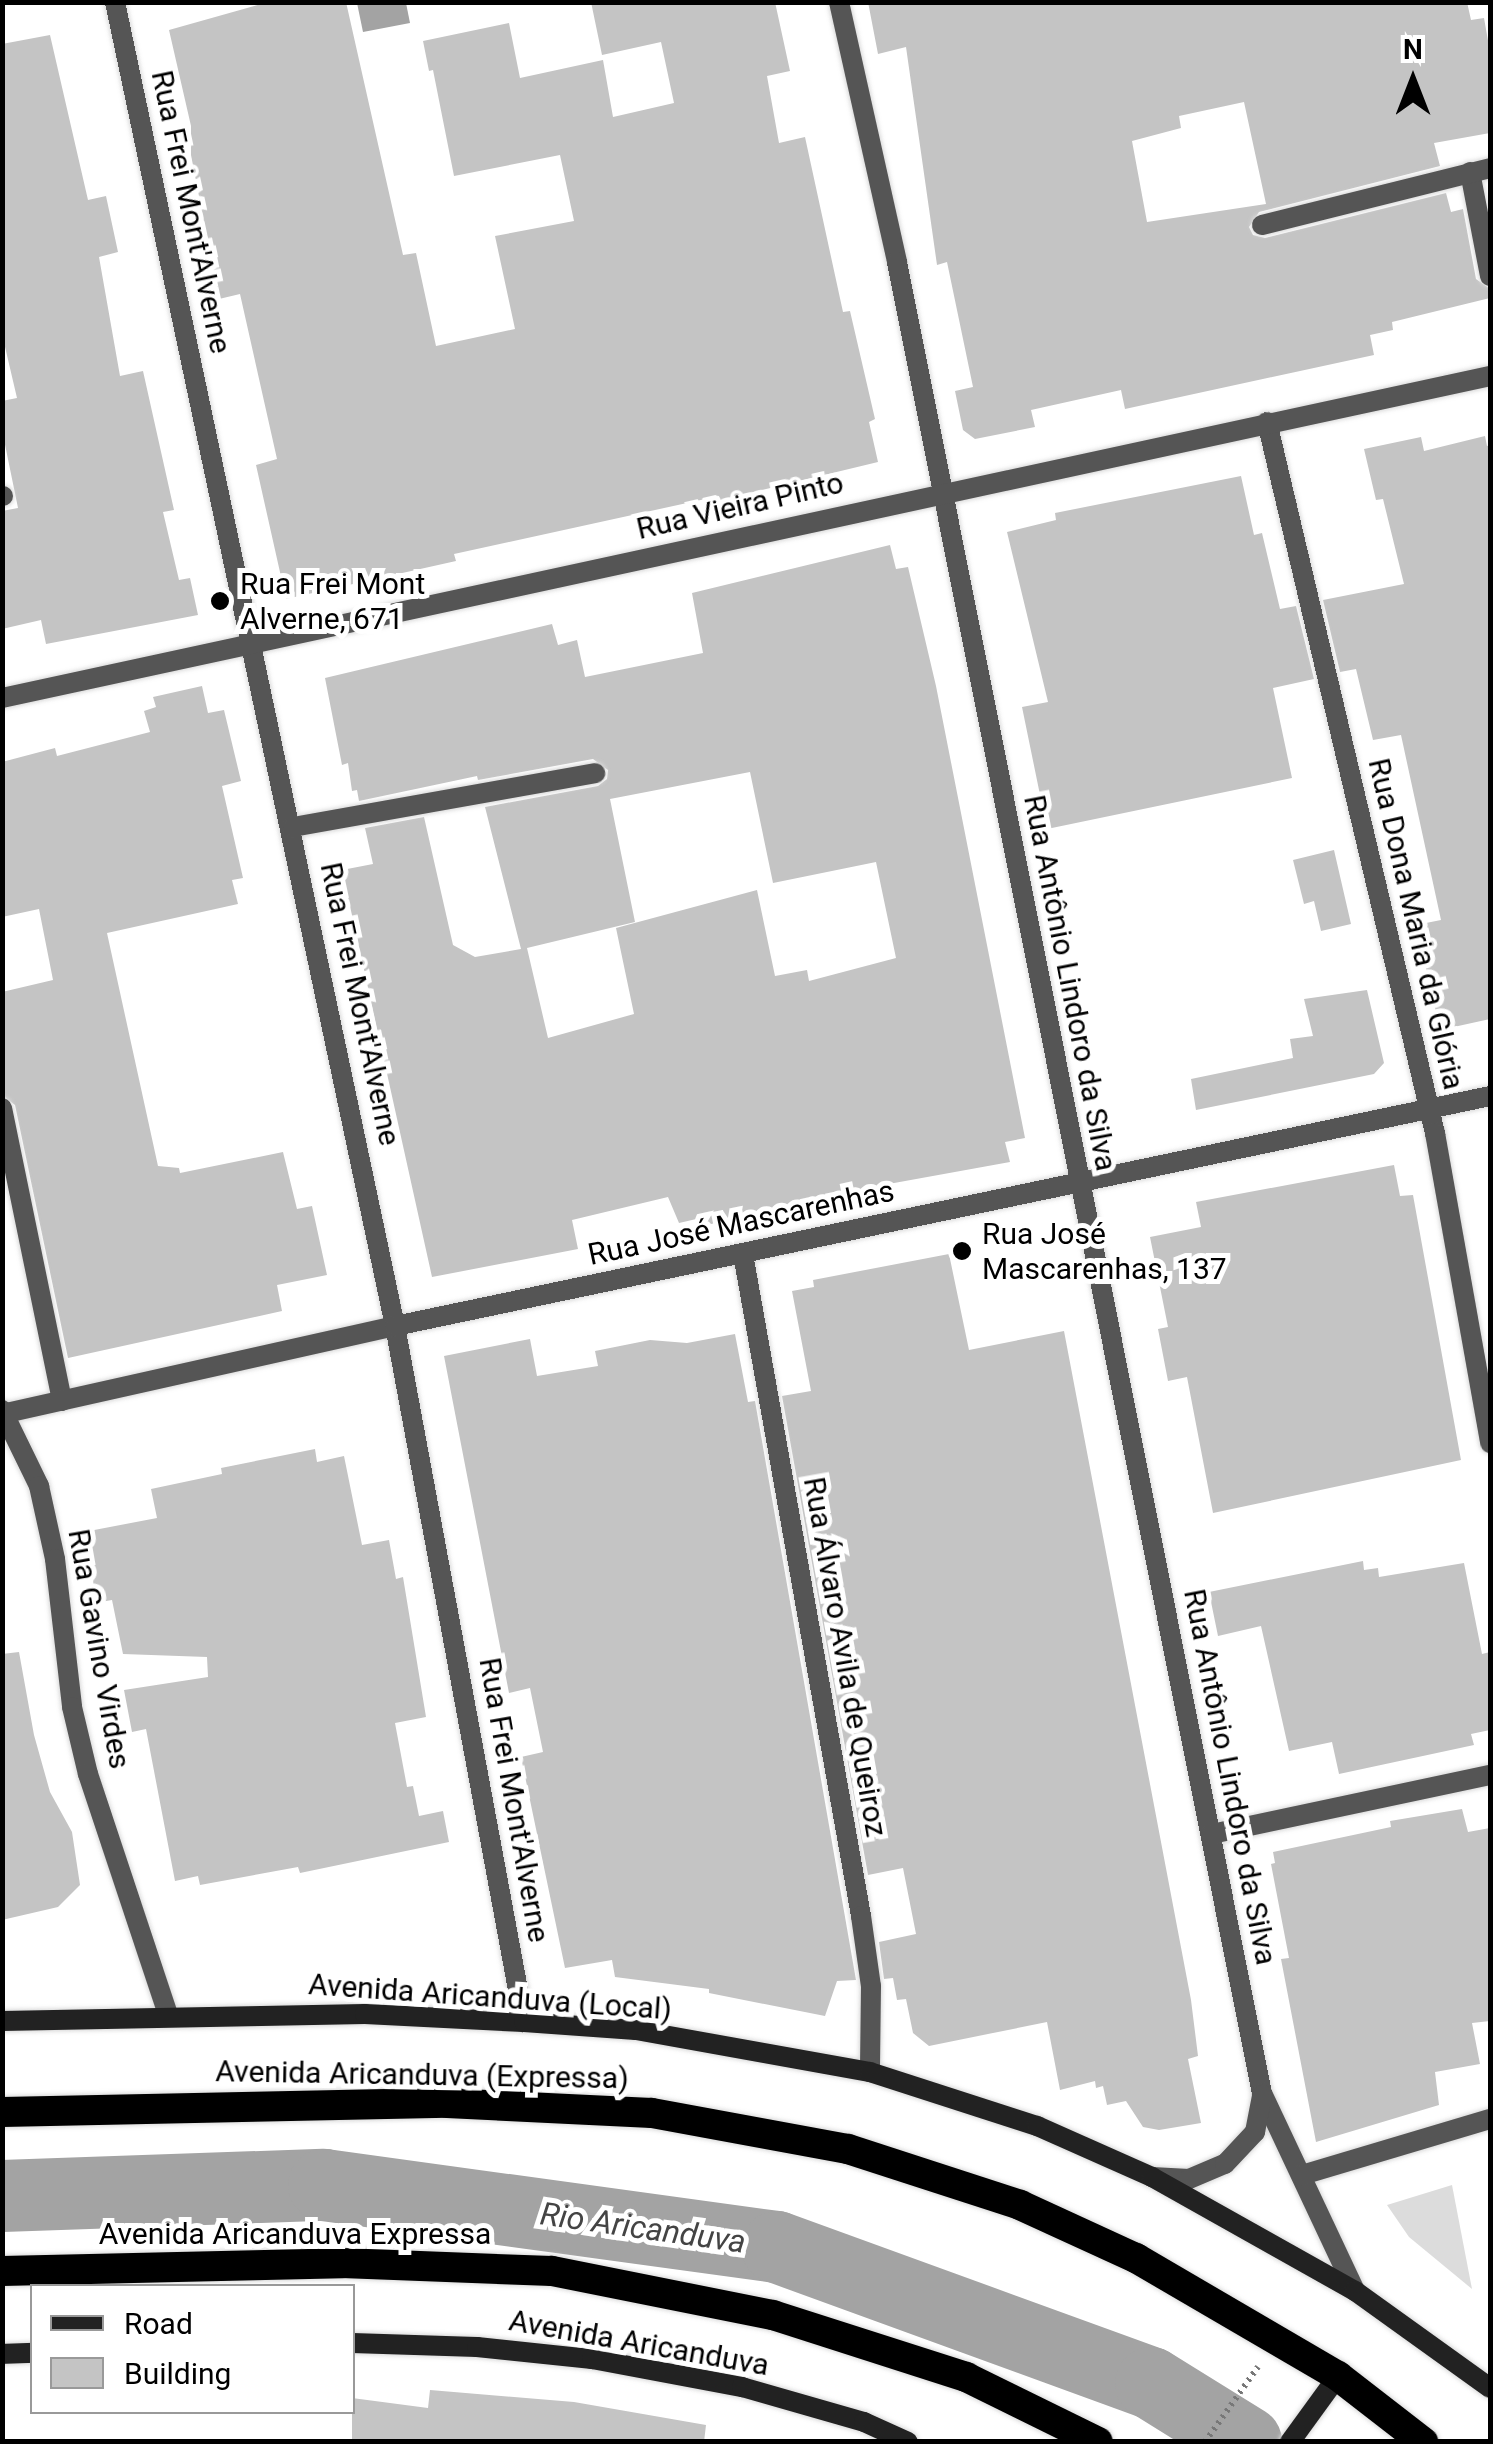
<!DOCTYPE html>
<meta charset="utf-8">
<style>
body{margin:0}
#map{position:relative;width:1493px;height:2444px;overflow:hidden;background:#fff;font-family:Roboto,sans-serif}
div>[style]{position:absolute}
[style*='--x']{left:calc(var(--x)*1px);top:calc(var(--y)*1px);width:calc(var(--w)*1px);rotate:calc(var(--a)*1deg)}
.green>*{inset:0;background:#dcdcdc}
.water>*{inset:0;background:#a3a3a3}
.river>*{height:72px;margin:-36px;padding:0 36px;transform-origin:36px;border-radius:36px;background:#a3a3a3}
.building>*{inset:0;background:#c4c4c4}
.path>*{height:6px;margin-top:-3px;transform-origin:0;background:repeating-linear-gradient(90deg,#777 0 2.5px,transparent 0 7.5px)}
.roads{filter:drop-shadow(0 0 2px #dbdbdb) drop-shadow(0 0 2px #dbdbdb)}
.lane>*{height:20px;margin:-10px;padding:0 10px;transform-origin:10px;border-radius:10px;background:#555}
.street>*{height:20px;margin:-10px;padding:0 10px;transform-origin:10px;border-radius:10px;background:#555}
.secondary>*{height:20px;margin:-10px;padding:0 10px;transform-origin:10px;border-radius:10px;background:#222}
.highway>*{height:30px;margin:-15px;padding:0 15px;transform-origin:15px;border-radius:15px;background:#000}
.dots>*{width:28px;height:28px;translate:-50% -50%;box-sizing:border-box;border:5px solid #fff;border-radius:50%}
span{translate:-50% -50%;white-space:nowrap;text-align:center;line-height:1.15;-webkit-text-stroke:10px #fff;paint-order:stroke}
.street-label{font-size:30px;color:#000}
.poi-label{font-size:30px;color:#000}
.left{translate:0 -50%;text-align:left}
.water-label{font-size:32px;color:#444;font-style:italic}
.frame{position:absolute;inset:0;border:5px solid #000;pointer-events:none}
.legend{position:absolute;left:30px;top:2284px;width:325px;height:130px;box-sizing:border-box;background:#fff;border:2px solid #999;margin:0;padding:12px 18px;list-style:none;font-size:30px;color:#000}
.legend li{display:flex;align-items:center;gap:20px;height:50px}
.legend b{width:50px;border:2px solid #999}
.north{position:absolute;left:1363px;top:30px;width:100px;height:100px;-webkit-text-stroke:8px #fff;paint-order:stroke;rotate:0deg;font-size:28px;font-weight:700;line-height:40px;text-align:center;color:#000}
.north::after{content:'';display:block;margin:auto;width:35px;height:45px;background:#000;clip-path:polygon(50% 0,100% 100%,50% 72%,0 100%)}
</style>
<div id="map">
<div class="green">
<i style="clip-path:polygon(1452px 2185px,1472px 2289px,1409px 2237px,1387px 2205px)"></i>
</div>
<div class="water">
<i style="clip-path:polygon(357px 3px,406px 3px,410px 23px,363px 32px)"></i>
</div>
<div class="river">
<i style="--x:2;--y:2196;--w:322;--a:-2"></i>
<i style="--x:324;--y:2185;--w:457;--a:7.8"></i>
<i style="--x:777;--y:2247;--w:398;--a:20"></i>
<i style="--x:1151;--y:2383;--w:112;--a:31.8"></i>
</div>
<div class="building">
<i style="clip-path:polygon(268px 2px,346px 2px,403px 255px,416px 253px,436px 346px,515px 329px,495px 236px,574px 221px,560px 155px,454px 176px,433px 70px,429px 71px,423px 41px,509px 23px,520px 78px,603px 60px,613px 117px,674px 103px,661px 42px,602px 55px,591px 2px,775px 2px,790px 71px,767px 76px,779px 143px,805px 137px,843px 312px,850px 311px,875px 419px,869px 422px,878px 462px,720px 500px,719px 496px,454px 554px,456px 561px,286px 599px,256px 465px,277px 459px,240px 294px,219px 299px,191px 155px,191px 126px,169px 30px)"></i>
<i style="clip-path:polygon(evenodd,868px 2px,1467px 2px,1471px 20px,1484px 18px,1490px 52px,1490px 133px,1434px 143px,1440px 166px,1259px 212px,1249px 227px,1253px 235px,1265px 238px,1446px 193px,1451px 212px,1463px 209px,1476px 279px,1490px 289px,1490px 298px,1392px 322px,1393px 330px,1370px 335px,1374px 355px,1125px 409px,1121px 390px,1031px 410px,1035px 427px,975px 439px,963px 430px,955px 391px,973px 387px,947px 262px,937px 265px,906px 47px,878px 54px,868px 2px,1244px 102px,1266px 204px,1147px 222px,1132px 141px,1181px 128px,1179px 116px,1244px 102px)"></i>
<i style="clip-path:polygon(50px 35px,88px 200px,106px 196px,118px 252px,99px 257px,120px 376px,143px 371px,174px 510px,163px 512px,179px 580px,190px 578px,198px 615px,46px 644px,41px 620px,2px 629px,2px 511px,18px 508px,2px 430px,2px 401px,17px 398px,2px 334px,2px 44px)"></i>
<i style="clip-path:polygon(1485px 436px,1487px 446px,1490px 445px,1490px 1019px,1440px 1030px,1416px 925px,1441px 920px,1401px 735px,1373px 740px,1356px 669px,1340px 672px,1323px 600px,1404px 584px,1383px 499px,1376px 500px,1364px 449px,1421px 437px,1424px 451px)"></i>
<i style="clip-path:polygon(1241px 476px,1254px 535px,1262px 533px,1280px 609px,1296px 606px,1314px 679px,1273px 688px,1292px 778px,1047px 829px,1022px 707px,1048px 702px,1007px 532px,1056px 520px,1055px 513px)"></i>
<i style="clip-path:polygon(evenodd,890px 545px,896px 569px,908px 567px,936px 686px,1025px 1138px,1005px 1142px,1010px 1162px,850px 1191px,707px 1225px,705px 1217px,679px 1223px,668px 1197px,572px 1220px,578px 1249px,432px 1277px,342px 870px,373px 864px,365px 828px,424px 817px,453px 945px,475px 957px,521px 949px,485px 807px,598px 786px,607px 779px,608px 770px,593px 759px,478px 780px,477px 776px,359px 801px,357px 790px,352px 791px,348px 763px,342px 765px,325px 678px,552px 624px,558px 645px,577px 640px,585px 677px,703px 653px,692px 593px,890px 545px,750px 772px,773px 883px,876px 862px,896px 958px,809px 981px,807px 970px,775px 976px,757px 890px,616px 928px,634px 1014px,548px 1038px,527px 948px,635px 922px,610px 799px,750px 772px)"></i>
<i style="clip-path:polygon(202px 686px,208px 713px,224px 710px,241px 781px,222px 786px,243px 878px,232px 880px,238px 904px,107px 933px,158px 1166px,179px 1168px,180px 1173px,283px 1152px,297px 1209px,312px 1206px,327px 1275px,277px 1285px,282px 1311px,68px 1358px,15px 1105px,2px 1095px,2px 992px,53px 980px,39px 909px,2px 917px,2px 762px,55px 748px,57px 756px,150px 732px,144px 711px,156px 707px,153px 697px)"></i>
<i style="clip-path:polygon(1334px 850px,1351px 924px,1321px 931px,1314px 901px,1304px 904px,1293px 860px)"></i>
<i style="clip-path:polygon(1367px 990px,1384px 1063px,1374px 1074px,1196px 1110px,1191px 1079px,1293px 1058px,1290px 1039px,1313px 1036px,1304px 999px)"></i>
<i style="clip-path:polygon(1394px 1165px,1400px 1196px,1413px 1195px,1461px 1460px,1213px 1513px,1187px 1377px,1168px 1381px,1158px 1329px,1168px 1327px,1150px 1237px,1201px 1227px,1196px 1202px)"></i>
<i style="clip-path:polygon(949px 1254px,969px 1350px,1064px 1331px,1191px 2000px,1198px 2056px,1188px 2059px,1201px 2123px,1159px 2130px,1143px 2127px,1126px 2101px,1107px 2105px,1103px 2086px,1096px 2088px,1095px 2081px,1060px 2090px,1047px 2022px,929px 2046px,913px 2033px,906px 1999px,897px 2000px,893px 1978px,884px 1979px,879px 1942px,916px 1934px,903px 1868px,868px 1875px,782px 1396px,811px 1391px,792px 1291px,814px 1287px,813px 1280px)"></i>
<i style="clip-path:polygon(735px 1334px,748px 1402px,755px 1401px,856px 1980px,837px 1981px,825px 2016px,709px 1993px,709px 1989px,615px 1977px,612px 1960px,565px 1968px,521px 1757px,543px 1752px,530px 1688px,509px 1693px,444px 1356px,530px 1339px,537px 1376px,598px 1366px,595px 1351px,650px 1340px,687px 1343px)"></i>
<i style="clip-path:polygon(315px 1449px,317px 1462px,344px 1456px,362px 1545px,389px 1540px,396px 1579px,403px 1577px,426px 1717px,395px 1723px,407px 1787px,413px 1786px,419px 1816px,443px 1811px,449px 1842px,300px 1873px,298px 1867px,200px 1885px,198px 1876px,175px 1881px,146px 1729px,132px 1732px,124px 1690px,208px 1677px,207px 1657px,123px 1654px,112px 1600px,95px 1603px,89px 1531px,157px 1518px,151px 1489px,222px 1474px,221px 1468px)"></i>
<i style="clip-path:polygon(1363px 1561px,1364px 1570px,1378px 1568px,1379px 1577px,1464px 1563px,1482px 1654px,1490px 1652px,1490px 1730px,1471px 1734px,1474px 1745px,1339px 1774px,1332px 1742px,1289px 1751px,1261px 1626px,1218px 1636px,1209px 1592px)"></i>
<i style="clip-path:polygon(19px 1652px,34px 1735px,50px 1792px,72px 1832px,80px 1885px,58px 1907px,2px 1920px,2px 1654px)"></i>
<i style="clip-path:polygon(1462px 1809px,1468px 1832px,1490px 1828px,1490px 2021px,1472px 2023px,1480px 2064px,1435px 2072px,1439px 2105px,1316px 2142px,1281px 1959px,1289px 1958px,1271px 1864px,1275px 1863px,1273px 1852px,1391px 1827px,1390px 1821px)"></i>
<i style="clip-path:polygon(430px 2390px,574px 2402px,706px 2425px,704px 2442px,352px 2442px,352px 2398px,428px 2408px)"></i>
</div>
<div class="path">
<i style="--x:1205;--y:2442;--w:92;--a:-54.8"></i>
</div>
<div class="roads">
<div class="lane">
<i style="--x:2;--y:1108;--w:299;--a:78.4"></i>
</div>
<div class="street">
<i style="--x:115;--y:2;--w:1353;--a:78.06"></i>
<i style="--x:395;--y:1326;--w:708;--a:79.5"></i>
<i style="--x:839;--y:2;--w:266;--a:77.4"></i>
<i style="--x:897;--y:262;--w:1867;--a:78.73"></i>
<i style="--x:1262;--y:2093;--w:219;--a:64.8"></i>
<i style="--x:1470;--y:172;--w:106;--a:79.1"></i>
<i style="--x:1262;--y:225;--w:235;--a:-14"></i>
<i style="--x:1267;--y:422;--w:731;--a:76.71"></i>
<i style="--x:1435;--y:1133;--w:315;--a:79.9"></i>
<i style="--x:2;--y:496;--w:1;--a:0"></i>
<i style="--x:2;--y:698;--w:1522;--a:-12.21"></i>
<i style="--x:293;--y:827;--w:307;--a:-10.1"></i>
<i style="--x:743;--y:1254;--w:672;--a:79.89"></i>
<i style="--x:861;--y:1916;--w:71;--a:81.9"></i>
<i style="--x:871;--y:1986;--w:86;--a:90.7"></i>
<i style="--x:2;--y:1410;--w:85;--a:64"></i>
<i style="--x:39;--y:1486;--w:75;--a:77.6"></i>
<i style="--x:55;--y:1559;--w:149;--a:83.4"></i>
<i style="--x:72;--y:1707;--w:69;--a:76.6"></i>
<i style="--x:88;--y:1774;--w:253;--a:71.6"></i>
<i style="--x:6;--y:1413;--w:399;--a:-12.6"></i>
<i style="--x:395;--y:1326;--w:1119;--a:-11.86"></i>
<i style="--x:1212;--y:1834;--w:284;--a:-12"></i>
<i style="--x:1302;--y:2175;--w:196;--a:-16.6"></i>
<i style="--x:1152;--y:2177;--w:37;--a:3"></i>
<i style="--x:1189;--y:2179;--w:39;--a:-23"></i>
<i style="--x:1225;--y:2164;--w:44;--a:-46.8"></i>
<i style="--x:1255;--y:2132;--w:38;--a:-79"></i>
</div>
<div class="secondary">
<i style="--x:2;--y:2021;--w:363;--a:-1.1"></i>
<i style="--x:365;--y:2014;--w:159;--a:2.9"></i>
<i style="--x:524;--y:2022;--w:112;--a:4.1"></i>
<i style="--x:636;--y:2030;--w:238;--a:10.2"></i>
<i style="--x:870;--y:2072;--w:176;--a:17.9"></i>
<i style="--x:1037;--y:2126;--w:126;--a:23.9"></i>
<i style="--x:1152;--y:2177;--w:233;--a:29.3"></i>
<i style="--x:1355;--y:2291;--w:166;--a:35.7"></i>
<i style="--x:352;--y:2343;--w:125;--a:1.8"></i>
<i style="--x:477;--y:2347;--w:116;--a:6"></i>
<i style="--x:592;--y:2359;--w:153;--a:10.6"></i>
<i style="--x:742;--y:2387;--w:127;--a:16"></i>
<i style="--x:864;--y:2422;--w:48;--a:24.4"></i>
<i style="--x:2;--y:2354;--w:30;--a:-2"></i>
<i style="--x:1290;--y:2442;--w:82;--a:-54"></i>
</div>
<div class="highway">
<i style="--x:2;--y:2112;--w:445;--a:-1.2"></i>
<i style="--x:447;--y:2103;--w:205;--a:2.8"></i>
<i style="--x:652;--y:2113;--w:199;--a:10.4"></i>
<i style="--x:848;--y:2149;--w:181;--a:18"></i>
<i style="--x:1020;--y:2205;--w:128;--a:24.6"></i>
<i style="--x:1136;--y:2258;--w:234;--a:30.3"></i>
<i style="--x:1338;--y:2376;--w:108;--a:37.8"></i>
<i style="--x:2;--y:2271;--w:340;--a:-1.3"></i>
<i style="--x:342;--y:2263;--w:210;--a:2.2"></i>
<i style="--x:552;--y:2271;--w:225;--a:11.3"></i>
<i style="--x:773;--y:2315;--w:203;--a:17.8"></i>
<i style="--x:966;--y:2377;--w:147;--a:26.2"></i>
</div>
</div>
<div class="dots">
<i style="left:220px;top:601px;background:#000"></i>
<i style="left:962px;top:1251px;background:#000"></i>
</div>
<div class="street-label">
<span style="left:191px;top:212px;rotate:78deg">Rua Frei Mont'Alverne</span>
<span style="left:740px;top:506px;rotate:-13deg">Rua Vieira Pinto</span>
<span style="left:1416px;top:924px;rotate:77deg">Rua Dona Maria da Glória</span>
<span style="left:1070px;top:983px;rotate:79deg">Rua Antônio Lindoro da Silva</span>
<span style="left:360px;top:1004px;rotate:78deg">Rua Frei Mont'Alverne</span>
<span style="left:741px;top:1223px;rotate:-12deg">Rua José Mascarenhas</span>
<span style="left:99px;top:1649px;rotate:80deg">Rua Gavino Virdes</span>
<span style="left:845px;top:1657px;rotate:80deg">Rua Álvaro Avila de Queiroz</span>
<span style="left:1230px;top:1777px;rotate:79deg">Rua Antônio Lindoro da Silva</span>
<span style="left:514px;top:1800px;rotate:80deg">Rua Frei Mont'Alverne</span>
<span style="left:490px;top:1997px;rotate:4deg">Avenida Aricanduva (Local)</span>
<span style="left:422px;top:2075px;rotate:1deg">Avenida Aricanduva (Expressa)</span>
<span style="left:295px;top:2234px">Avenida Aricanduva Expressa</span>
<span style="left:639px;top:2343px;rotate:10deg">Avenida Aricanduva</span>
</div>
<div class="poi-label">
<span class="left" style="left:240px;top:601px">Rua Frei Mont<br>Alverne, 671</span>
<span class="left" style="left:982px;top:1251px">Rua José<br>Mascarenhas, 137</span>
</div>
<div class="water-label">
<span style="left:643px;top:2228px;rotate:8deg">Rio Aricanduva</span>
</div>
<div class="frame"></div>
<ul class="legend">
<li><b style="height:12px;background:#222"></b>Road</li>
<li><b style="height:28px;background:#c4c4c4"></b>Building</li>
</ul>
<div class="north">N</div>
</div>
